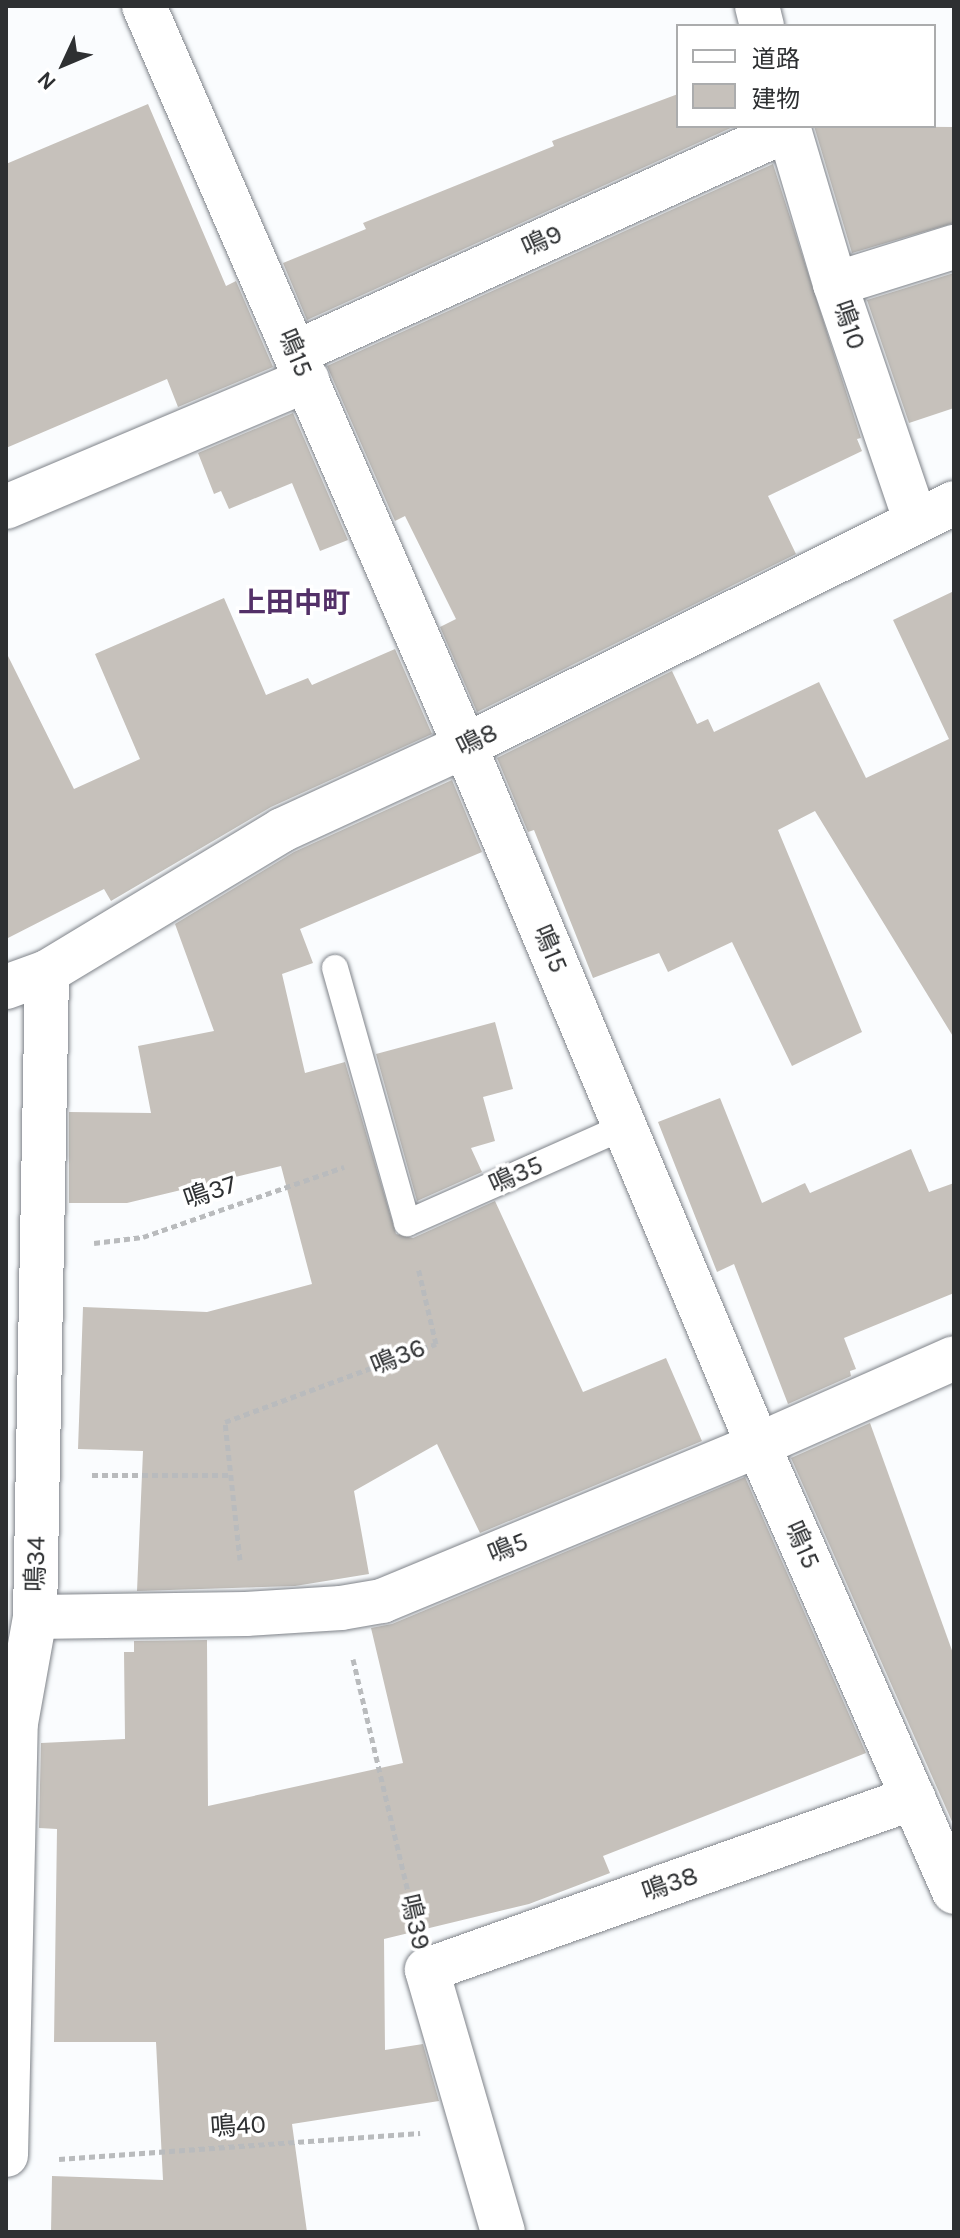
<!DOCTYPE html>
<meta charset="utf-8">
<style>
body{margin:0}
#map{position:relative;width:960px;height:2238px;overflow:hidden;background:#fafcfe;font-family:Karla,"Noto Sans JP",sans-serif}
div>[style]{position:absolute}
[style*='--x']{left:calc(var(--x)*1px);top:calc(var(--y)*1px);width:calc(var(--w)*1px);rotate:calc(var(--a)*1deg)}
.building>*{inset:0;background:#c6c1bb}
.path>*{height:5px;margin-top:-2.5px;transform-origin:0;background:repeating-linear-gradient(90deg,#b9bbbd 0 6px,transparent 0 10px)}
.roads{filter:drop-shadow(0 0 2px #7f8389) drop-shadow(0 0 2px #7f8389)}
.lane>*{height:26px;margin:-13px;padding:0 13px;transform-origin:13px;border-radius:13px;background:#fff}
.street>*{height:44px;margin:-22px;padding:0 22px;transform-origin:22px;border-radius:22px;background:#fff}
span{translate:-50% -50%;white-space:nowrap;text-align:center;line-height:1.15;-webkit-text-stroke:7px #fff;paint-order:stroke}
.street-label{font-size:26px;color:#2e3032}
.neighbourhood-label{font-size:28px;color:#533068;font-weight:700}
.frame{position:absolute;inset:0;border:8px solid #2e3032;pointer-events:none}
.legend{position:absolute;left:676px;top:24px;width:260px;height:104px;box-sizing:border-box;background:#fff;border:2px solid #abacad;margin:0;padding:10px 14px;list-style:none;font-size:24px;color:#2e3032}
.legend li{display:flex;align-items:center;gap:16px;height:40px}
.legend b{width:40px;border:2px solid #abacad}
.north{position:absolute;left:24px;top:24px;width:80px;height:80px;-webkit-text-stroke:6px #fff;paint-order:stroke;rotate:226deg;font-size:22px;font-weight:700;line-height:32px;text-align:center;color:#2e3032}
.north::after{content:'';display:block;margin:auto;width:28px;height:36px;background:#2e3032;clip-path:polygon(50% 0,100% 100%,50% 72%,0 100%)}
</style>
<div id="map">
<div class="building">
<i style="clip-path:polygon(678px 94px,678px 126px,735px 126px,307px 320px,283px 263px,366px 229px,363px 223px,554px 146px,552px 141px)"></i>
<i style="clip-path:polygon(148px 104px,226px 286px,236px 281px,273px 367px,178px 407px,167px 379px,6px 448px,6px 164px)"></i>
<i style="clip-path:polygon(814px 126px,954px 127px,954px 223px,852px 253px)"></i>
<i style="clip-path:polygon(773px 164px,861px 438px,857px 439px,862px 451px,768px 496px,796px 554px,477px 712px,440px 627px,456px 619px,405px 516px,395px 521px,327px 366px)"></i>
<i style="clip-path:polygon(954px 273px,954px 408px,909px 423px,867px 300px)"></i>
<i style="clip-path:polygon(293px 413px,348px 540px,320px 551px,292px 483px,229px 509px,221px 491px,214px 494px,198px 453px)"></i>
<i style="clip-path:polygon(954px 591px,954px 1038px,815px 811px,778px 830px,862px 1032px,792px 1066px,732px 942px,668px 972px,659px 953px,593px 978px,534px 830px,528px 832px,497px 758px,672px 671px,697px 724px,708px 719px,714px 732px,819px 682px,866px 778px,949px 739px,893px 620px)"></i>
<i style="clip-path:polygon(224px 598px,266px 695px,308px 678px,312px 685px,395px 649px,432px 734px,271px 807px,111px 901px,104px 889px,6px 939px,6px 652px,74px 789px,140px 759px,95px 654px)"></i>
<i style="clip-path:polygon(452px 780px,482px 852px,300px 929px,313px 963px,282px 974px,305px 1073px,345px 1062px,396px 1234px,413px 1238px,495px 1201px,583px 1392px,666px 1358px,702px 1441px,480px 1533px,437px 1444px,354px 1491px,369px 1574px,295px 1586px,137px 1591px,143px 1451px,78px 1449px,83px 1307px,207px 1312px,312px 1284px,281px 1166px,127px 1203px,69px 1203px,69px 1112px,151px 1113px,138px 1046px,214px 1031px,175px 924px,294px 852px)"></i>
<i style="clip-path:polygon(495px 1022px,513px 1089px,483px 1097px,495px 1141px,471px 1148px,482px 1172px,417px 1201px,376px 1054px)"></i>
<i style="clip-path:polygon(720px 1098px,762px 1203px,805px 1183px,810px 1193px,911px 1149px,929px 1192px,954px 1183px,954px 1293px,844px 1338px,856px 1369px,850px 1371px,851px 1376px,788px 1404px,734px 1264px,717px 1272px,658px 1122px)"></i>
<i style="clip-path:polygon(870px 1423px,954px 1656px,954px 1826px,791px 1458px)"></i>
<i style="clip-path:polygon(745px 1477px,866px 1753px,603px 1856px,610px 1873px,529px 1904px,384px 1939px,385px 2050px,423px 2044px,439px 2101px,292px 2124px,307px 2232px,51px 2232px,52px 2176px,163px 2180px,156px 2042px,54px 2042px,57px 1829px,39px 1828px,41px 1743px,125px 1739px,124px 1652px,134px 1652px,134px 1641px,207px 1640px,208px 1806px,403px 1763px,371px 1628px,392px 1624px)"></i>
</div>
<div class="path">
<i style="--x:94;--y:1243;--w:49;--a:-7"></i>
<i style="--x:143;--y:1237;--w:213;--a:-19.2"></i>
<i style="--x:92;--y:1475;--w:139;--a:0"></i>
<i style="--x:240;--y:1560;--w:139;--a:-96.2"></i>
<i style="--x:225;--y:1422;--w:225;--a:-20.3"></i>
<i style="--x:436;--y:1344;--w:79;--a:-103.2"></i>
<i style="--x:353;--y:1659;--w:266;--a:76.7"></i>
<i style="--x:59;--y:2159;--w:362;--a:-4.1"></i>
</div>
<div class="roads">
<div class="lane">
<i style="--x:335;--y:968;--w:265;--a:74.2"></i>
<i style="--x:407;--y:1223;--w:237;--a:-23.9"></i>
</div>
<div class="street">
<i style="--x:144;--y:6;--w:807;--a:66.55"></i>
<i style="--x:465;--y:746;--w:758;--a:67.26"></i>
<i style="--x:758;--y:1445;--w:488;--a:66.3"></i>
<i style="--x:757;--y:6;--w:21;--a:76"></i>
<i style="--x:788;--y:126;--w:165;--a:73.4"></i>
<i style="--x:835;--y:284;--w:251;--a:71.2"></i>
<i style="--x:835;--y:284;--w:125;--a:-17.3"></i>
<i style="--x:295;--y:353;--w:542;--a:-24.39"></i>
<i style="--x:6;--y:507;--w:327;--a:-22.9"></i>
<i style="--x:6;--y:987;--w:44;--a:-20.1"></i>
<i style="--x:47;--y:972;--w:275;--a:-31.1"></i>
<i style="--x:282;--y:830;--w:201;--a:-24.7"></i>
<i style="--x:465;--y:746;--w:546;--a:-26.42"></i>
<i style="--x:35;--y:1617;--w:211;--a:-0.8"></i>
<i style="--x:246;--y:1614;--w:95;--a:-3.6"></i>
<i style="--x:341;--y:1608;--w:42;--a:-9.7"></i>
<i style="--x:382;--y:1601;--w:407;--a:-22.5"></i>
<i style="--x:758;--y:1445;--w:214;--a:-23.9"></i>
<i style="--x:6;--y:2155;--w:432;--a:-88.7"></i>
<i style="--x:16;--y:1723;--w:108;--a:-79.8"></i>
<i style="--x:35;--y:1617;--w:645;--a:-88.93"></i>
<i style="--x:503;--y:2232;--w:273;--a:-106.2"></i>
<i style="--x:427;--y:1970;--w:516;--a:-19.49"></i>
</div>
</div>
<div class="street-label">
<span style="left:542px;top:241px;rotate:-24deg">鳴9</span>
<span style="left:849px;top:325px;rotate:71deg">鳴10</span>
<span style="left:295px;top:353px;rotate:67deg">鳴15</span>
<span style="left:477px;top:740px;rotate:-26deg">鳴8</span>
<span style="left:550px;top:949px;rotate:67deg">鳴15</span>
<span style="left:516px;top:1175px;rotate:-24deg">鳴35</span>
<span style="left:210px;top:1192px;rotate:-19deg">鳴37</span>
<span style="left:398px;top:1357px;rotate:-22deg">鳴36</span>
<span style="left:802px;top:1545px;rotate:66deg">鳴15</span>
<span style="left:508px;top:1548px;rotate:-22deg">鳴5</span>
<span style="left:36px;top:1564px;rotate:-89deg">鳴34</span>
<span style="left:670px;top:1884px;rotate:-19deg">鳴38</span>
<span style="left:415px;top:1922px;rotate:77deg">鳴39</span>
<span style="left:238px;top:2126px;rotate:-4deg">鳴40</span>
</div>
<div class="neighbourhood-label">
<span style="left:294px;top:603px">上田中町</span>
</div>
<div class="frame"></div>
<ul class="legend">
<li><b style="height:10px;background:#fff"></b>道路</li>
<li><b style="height:22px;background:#c6c1bb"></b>建物</li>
</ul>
<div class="north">N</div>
</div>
